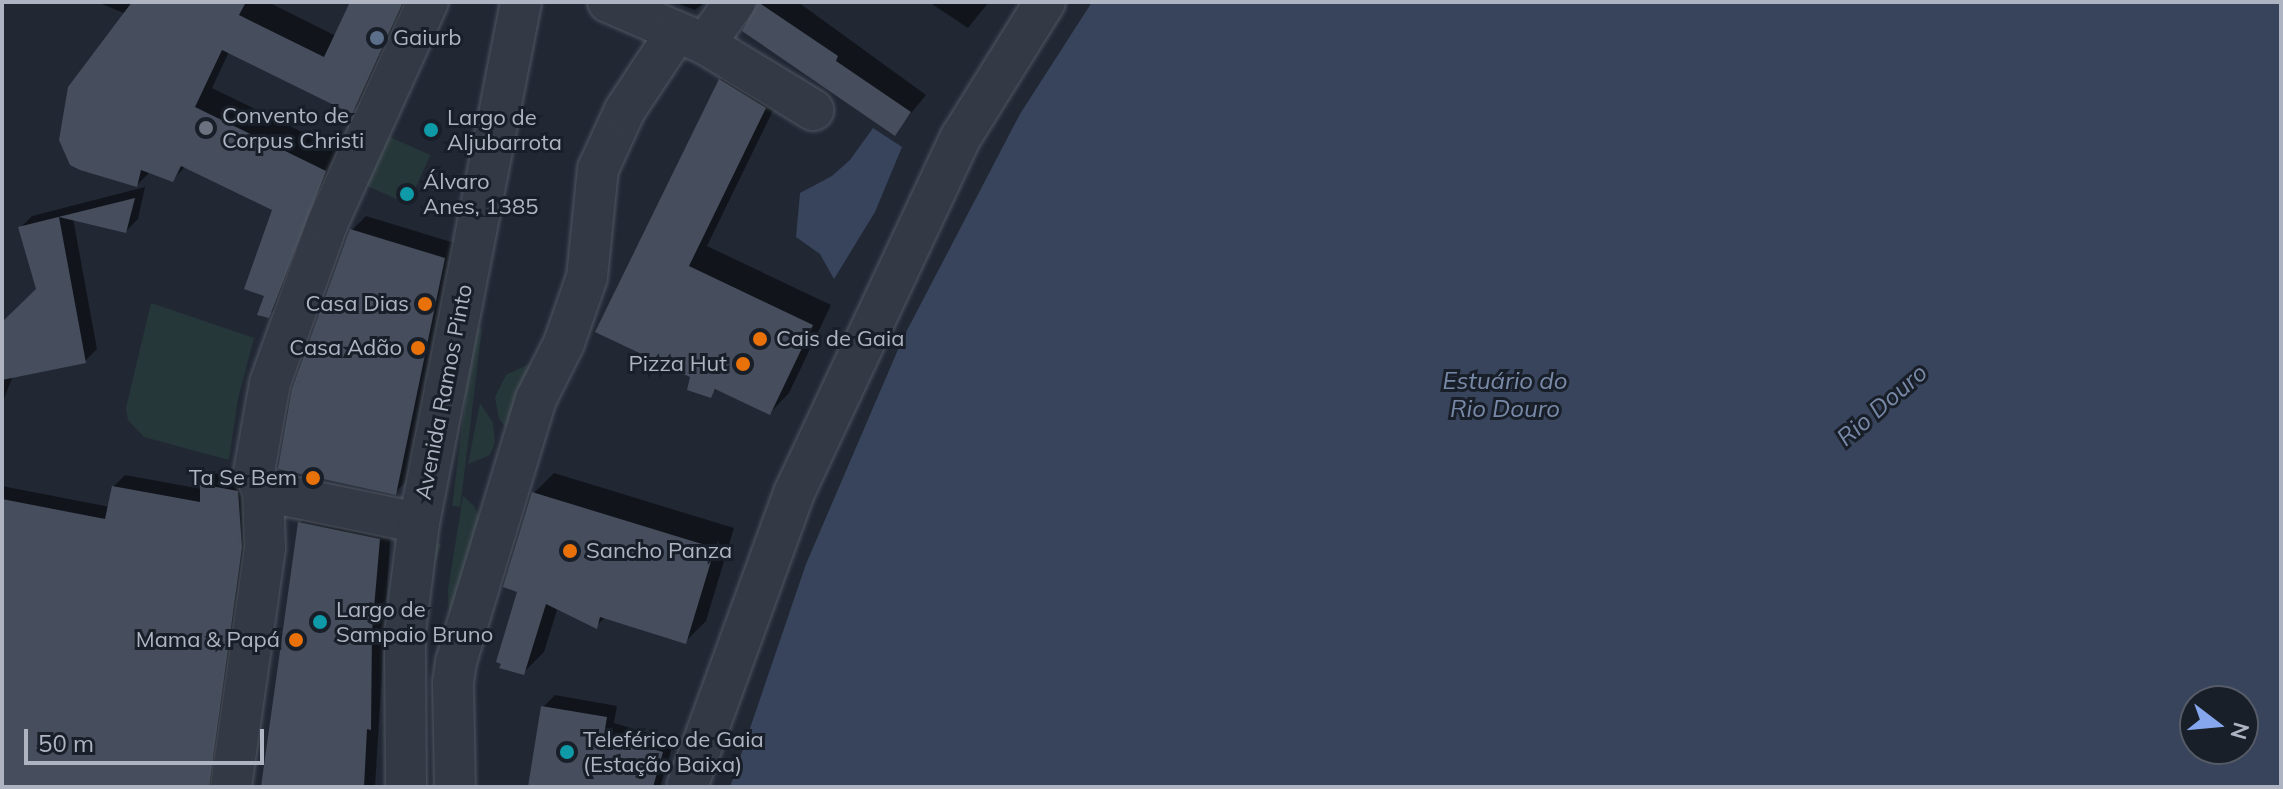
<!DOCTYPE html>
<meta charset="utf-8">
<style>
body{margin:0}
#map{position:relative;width:2283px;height:789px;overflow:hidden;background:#212834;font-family:Mulish,sans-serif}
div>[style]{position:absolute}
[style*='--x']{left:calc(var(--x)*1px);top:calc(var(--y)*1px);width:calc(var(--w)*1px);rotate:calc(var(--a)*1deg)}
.green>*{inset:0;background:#263739;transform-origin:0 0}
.water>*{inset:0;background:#37445c}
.shadow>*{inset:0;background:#0007}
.building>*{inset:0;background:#464e5d}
.roads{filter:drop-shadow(0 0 2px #515763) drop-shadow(0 0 2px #515763)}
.minor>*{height:40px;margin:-20px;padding:0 20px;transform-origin:20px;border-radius:20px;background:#343a45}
.dots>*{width:22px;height:22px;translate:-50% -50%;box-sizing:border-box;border:4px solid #191f29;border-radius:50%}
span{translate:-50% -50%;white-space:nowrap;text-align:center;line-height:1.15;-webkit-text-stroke:6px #191f29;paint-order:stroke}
.poi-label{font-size:22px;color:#aeb4c2}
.left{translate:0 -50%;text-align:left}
.right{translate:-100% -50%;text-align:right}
.street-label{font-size:22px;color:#aeb4c2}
.water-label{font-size:24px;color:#7889a8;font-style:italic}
.frame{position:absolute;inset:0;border:4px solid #aeb4c2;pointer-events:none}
.north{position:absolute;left:2179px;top:685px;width:80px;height:80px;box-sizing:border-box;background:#191f29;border:2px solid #555b66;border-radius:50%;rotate:106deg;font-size:22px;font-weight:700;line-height:32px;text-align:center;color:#aeb4c2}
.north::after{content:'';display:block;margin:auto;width:28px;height:36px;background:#86a7ee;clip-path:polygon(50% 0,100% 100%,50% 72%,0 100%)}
.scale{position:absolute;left:24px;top:729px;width:240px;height:36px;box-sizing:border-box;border:4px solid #aeb4c2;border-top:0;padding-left:10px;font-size:24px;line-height:28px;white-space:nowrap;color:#aeb4c2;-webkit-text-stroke:6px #191f29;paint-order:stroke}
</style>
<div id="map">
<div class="green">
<i style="left:381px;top:133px;width:54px;height:54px;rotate:24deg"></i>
<i style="clip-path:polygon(151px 303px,254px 338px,238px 399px,229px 460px,144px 437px,128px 420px,126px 408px)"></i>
<i style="left:474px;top:328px;width:8px;height:179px;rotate:7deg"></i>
<i style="clip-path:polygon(529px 364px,542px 364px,513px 436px,499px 419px,495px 397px,506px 375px)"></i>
<i style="clip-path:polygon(480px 403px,493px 423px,495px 443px,490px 455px,468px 464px)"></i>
<i style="clip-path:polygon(463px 496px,474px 506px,484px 527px,454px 626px,449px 612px,448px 590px)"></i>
<i style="left:434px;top:542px;width:7px;height:124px;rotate:16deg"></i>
</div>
<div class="water">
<i style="clip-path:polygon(evenodd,1092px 2px,2281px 2px,2281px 787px,730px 787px,806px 564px,903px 338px,1020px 114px,1092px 2px,2195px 701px,2243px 701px,2243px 749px,2195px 749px,2195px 701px)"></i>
<i style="clip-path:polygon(873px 128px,902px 147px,875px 212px,834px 279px,820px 254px,796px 237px,800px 193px,832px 176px,850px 160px)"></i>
</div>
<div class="shadow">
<i style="clip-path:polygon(97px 2px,268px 2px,336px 36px,352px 2px,411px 2px,370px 93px,352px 111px,229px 52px,212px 88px,343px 152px,287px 298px,268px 316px,266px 295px,274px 209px,186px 166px,172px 180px,150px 172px,137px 185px,126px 14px)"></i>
<i style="clip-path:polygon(674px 2px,705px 2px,695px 10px)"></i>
<i style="clip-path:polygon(760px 2px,798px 2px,926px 95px,895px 133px,756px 16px)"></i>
<i style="clip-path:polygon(929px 2px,989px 2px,968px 28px)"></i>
<i style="clip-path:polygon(740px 61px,784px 88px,707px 246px,831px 305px,789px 393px,770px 413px,718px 388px,710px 395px,692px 376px,597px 331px,720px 80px)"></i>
<i style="clip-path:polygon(145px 187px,138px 219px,126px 231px,73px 218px,97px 349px,85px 361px,13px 376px,2px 404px,2px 324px,38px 289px,21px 227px,32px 216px)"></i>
<i style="clip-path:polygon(366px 216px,458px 244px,409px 478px,395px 493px,352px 230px)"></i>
<i style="clip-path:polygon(213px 473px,249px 480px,253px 534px,218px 787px,2px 787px,2px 486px,110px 507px,114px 486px,125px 475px,202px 489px)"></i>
<i style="clip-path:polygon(554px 473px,734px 528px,706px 621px,686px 641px,606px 617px,596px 626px,558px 607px,544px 652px,523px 673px,520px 590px,534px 493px)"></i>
<i style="clip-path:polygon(312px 511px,391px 527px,375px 787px,263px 787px,300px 523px)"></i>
<i style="clip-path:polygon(555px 695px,617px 706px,614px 723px,674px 741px,660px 787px,530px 787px,543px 707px)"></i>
</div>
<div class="building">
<i style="clip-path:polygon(132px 2px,246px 2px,239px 15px,324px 57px,350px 2px,403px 2px,352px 114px,222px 50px,195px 107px,326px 171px,269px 318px,257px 315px,264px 296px,244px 289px,272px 210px,181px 166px,173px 182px,141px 170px,137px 187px,80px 170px,70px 165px,59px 140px,68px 87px)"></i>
<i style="clip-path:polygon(758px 2px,838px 56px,836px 61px,911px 112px,895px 136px,742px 31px)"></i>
<i style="clip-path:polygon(719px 79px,766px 108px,689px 266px,813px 325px,770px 415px,715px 389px,711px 398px,687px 390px,690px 377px,595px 332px)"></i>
<i style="clip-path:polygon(135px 198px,126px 233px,59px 217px,86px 363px,2px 380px,2px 322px,36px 289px,18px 227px)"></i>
<i style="clip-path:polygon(350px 229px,445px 258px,396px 495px,278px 469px,292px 389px)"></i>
<i style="clip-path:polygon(200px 484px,238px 491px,242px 547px,209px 787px,2px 787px,2px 499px,105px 519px,112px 486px,200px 502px)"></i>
<i style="clip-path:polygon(532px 492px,715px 548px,686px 644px,600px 617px,597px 629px,546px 604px,524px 675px,499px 668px,501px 664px,496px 662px,517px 592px,503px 587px)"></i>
<i style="clip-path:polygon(298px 522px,380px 539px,372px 631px,371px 730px,367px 729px,364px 787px,261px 787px)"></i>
<i style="clip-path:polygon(541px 706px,607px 717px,604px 735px,663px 752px,653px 787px,528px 787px)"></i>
</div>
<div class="roads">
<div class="minor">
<i style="--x:608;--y:2;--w:106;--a:23.4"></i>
<i style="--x:705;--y:44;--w:52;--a:-54.5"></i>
<i style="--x:705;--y:44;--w:127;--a:31.4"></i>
<i style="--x:263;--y:491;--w:159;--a:11.6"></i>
<i style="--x:231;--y:787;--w:241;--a:-81.9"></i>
<i style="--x:265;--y:548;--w:57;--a:-92"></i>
<i style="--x:263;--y:491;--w:21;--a:-115"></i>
<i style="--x:254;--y:472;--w:90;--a:-79.8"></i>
<i style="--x:270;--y:383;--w:171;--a:-70.2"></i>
<i style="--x:328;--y:222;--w:242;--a:-65.6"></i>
<i style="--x:406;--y:787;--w:155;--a:-90.4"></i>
<i style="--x:405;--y:632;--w:110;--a:-82.7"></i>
<i style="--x:419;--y:523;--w:531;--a:-78.92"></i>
<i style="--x:455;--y:787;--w:104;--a:-91.1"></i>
<i style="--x:453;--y:683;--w:21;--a:-82"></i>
<i style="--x:456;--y:662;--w:275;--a:-73.1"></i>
<i style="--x:536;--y:399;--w:63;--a:-63.4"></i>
<i style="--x:564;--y:343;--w:70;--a:-70.8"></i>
<i style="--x:587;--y:277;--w:109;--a:-84.2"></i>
<i style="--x:598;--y:169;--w:65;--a:-65.4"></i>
<i style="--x:625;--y:110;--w:92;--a:-56.5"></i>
<i style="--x:687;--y:787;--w:313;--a:-70"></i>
<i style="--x:794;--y:493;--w:393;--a:-64.9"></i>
<i style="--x:961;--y:137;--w:159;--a:-58.1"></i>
</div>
</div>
<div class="dots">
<i style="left:377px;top:38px;background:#5c6f8a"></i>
<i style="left:206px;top:128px;background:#6b7280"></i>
<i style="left:431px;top:130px;background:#0f9aa8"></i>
<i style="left:407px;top:194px;background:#0f9aa8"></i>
<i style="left:425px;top:304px;background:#e8710a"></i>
<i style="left:760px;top:339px;background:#e8710a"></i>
<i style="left:418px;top:348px;background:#e8710a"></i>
<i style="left:743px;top:364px;background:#e8710a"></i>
<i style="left:313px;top:478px;background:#e8710a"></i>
<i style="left:570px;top:551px;background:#e8710a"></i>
<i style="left:320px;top:622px;background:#0f9aa8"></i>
<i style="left:296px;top:640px;background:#e8710a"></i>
<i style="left:567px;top:752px;background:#0f9aa8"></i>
</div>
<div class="poi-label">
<span class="left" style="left:393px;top:38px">Gaiurb</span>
<span class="left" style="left:222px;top:128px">Convento de<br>Corpus Christi</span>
<span class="left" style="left:447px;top:130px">Largo de<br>Aljubarrota</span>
<span class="left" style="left:423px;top:194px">Álvaro<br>Anes, 1385</span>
<span class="right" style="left:409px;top:304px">Casa Dias</span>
<span class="left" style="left:776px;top:339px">Cais de Gaia</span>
<span class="right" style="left:402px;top:348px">Casa Adão</span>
<span class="right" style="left:727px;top:364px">Pizza Hut</span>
<span class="right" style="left:297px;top:478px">Ta Se Bem</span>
<span class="left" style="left:586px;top:551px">Sancho Panza</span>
<span class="left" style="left:336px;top:622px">Largo de<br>Sampaio Bruno</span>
<span class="right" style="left:280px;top:640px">Mama &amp; Papá</span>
<span class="left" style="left:583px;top:752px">Teleférico de Gaia<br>(Estação Baixa)</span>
</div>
<div class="street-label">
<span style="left:444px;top:392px;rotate:-79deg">Avenida Ramos Pinto</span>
</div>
<div class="water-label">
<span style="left:1505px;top:395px">Estuário do<br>Rio Douro</span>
<span style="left:1882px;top:405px;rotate:-41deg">Rio Douro</span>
</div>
<div class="frame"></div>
<div class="north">N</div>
<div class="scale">50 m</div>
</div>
